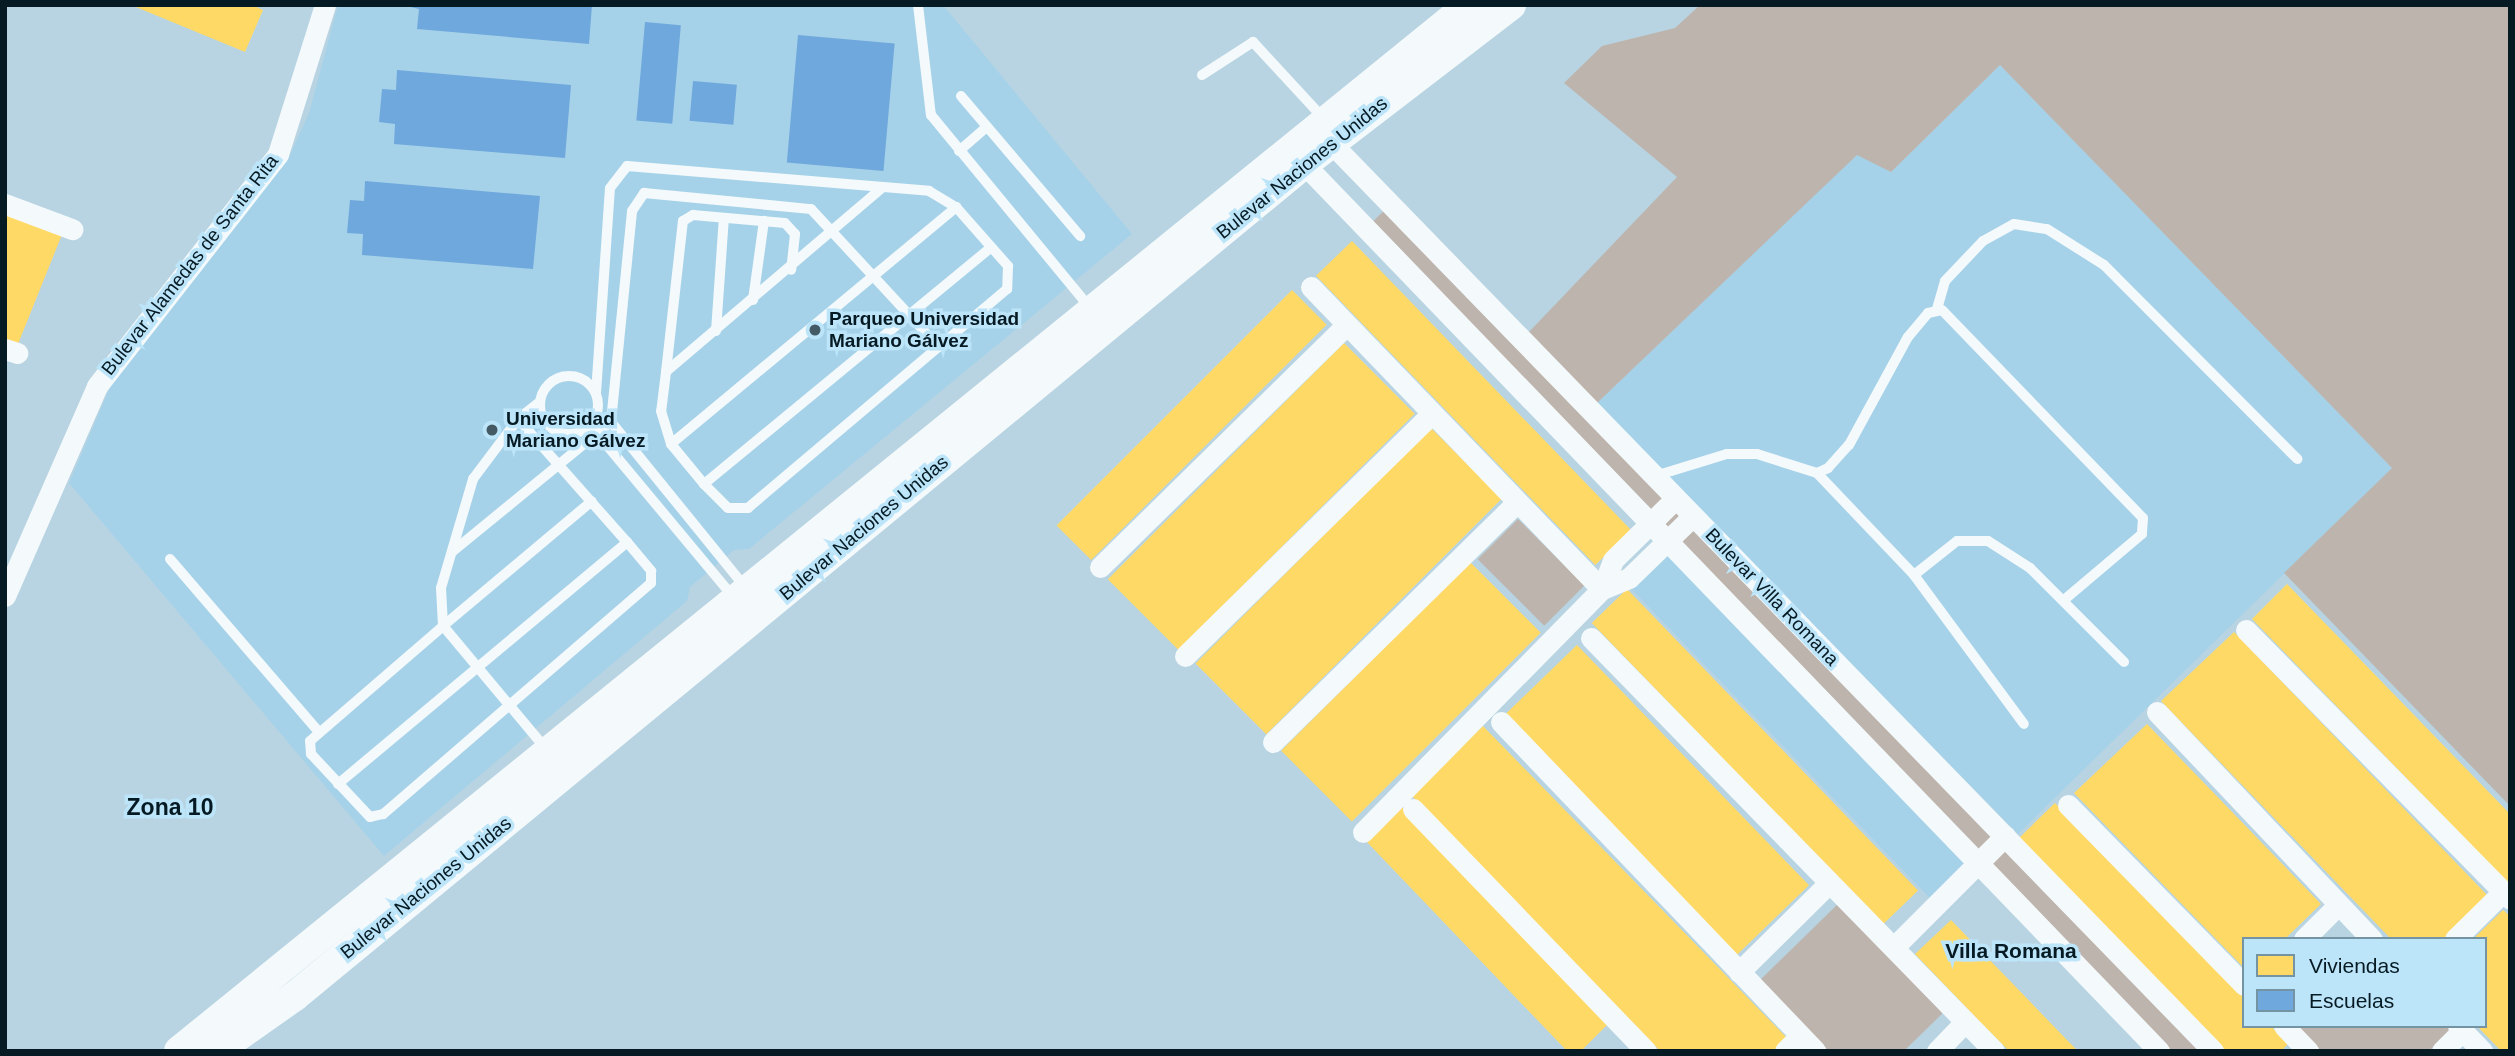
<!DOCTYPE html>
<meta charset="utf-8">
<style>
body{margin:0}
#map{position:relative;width:2515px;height:1056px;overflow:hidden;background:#b8d4e2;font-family:Arial,sans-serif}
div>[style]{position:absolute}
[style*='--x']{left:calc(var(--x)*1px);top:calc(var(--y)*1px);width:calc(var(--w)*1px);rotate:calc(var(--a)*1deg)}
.built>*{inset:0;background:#a5d2e9;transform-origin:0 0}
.green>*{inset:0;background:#bdb4ad;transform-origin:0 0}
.homes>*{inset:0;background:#ffd966;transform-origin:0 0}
.schools>*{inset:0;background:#6fa8dc;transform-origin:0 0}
.lane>*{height:10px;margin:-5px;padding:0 5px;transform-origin:5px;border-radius:5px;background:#f4f9fb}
.lane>.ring{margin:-5px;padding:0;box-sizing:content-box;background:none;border:10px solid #f4f9fb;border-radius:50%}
.street>*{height:21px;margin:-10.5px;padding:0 10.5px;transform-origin:10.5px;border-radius:10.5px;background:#f4f9fb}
.secondary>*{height:30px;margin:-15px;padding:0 15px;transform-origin:15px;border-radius:15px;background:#f4f9fb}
.dots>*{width:19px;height:19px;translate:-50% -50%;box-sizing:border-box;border:4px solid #bde5fa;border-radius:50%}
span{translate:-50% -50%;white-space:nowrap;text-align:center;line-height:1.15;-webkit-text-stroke:7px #bde5fa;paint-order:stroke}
.street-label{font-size:19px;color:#061a23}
.poi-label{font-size:19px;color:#061a23;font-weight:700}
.left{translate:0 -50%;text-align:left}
.neighbourhood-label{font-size:21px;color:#061a23;font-weight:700}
.quarter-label{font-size:23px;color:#061a23;font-weight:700}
.frame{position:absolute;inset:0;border:7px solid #061a23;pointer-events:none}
.legend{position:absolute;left:2242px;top:937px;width:245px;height:91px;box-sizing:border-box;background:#bde5fa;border:2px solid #7494a4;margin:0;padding:9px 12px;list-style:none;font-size:21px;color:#061a23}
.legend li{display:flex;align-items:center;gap:14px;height:35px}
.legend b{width:35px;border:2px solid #7494a4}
</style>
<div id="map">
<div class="built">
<i style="clip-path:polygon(338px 5px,943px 5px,1132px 234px,749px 549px,734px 550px,690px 587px,687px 601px,384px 856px,69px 483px,114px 378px,290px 155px,309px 113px)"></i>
<i style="clip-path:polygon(2000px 65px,2392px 468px,2018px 834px,1596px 404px,1857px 154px,1891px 172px)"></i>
<i style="left:1669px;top:546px;width:434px;height:57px;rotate:46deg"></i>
</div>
<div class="green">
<i style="clip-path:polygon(1700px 5px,2510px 5px,2510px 806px,2284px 573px,2392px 468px,2000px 65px,1891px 172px,1857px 155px,1596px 404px,1527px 334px,1677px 177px,1564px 83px,1602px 46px,1675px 28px)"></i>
<i style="left:1391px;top:204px;width:1180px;height:35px;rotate:46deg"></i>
<i style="left:1518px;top:519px;width:94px;height:57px;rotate:45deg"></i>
<i style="clip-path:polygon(1841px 901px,1947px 1009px,1904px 1051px,1828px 1051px,1759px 981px)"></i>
<i style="clip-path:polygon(2291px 1026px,2451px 1026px,2452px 1028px,2429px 1051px,2315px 1051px)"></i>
</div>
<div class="homes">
<i style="clip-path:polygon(131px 5px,252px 5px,263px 10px,245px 52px)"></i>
<i style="clip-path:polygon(5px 209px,63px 232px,16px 349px,5px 345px)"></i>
<i style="left:1352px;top:241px;width:402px;height:50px;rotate:46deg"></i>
<i style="left:1292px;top:290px;width:49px;height:333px;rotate:45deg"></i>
<i style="left:1344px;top:343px;width:100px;height:334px;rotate:45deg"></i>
<i style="left:1431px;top:428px;width:100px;height:333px;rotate:45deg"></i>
<i style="left:1470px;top:562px;width:100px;height:267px;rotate:45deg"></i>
<i style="clip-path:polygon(2287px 584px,2510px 814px,2510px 885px,2252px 619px)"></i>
<i style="left:1627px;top:589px;width:419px;height:49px;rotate:46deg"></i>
<i style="clip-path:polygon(2234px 632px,2489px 897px,2445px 939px,2391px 939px,2161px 701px)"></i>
<i style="left:1577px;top:645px;width:334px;height:100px;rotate:46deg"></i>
<i style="clip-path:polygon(2147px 724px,2321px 904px,2285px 939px,2244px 939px,2244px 968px,2074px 793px)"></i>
<i style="clip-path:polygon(1483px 726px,1787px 1038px,1773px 1051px,1660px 1051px,1411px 795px)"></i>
<i style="clip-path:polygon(2055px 803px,2244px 998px,2244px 1026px,2271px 1026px,2288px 1044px,2281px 1051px,2225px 1051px,2019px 838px)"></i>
<i style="clip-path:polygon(1401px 806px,1609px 1023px,1581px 1051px,1567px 1051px,1365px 840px)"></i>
<i style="clip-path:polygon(2503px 910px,2510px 916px,2510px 1051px,2501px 1051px,2477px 1026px,2485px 1026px,2485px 939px,2473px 939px)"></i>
<i style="clip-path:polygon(1951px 920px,2067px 1040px,2078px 1051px,2009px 1051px,1985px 1027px,1915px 954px)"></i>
</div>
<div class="schools">
<i style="clip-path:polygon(402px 5px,592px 5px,589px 44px,417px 29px,419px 9px)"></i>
<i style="left:645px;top:22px;width:36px;height:99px;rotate:5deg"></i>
<i style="left:798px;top:35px;width:97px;height:128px;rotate:5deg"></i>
<i style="clip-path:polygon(397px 70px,571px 85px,565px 158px,394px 144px,395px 124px,379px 122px,382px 89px,396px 90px)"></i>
<i style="left:693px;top:81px;width:44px;height:40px;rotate:5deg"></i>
<i style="clip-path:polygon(365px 181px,540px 196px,533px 269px,362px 255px,363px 234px,347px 233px,350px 200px,364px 201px)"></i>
</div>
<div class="lane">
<i style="--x:918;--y:5;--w:111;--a:83.3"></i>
<i style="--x:931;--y:115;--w:250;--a:50.5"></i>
<i style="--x:1202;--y:75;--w:61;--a:-32.9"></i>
<i style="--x:1253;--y:42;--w:105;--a:47.3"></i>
<i style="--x:961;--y:96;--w:184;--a:49.6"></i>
<i style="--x:959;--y:151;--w:37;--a:-41"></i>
<i style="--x:883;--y:187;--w:285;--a:139.6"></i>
<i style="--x:666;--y:372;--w:39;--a:97"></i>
<i style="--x:661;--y:411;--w:34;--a:73"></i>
<i style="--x:671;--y:444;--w:371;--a:-39.7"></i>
<i style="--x:753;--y:300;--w:80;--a:-82.1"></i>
<i style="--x:1937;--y:309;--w:29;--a:-74"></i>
<i style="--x:1945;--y:281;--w:55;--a:-46.5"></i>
<i style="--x:1983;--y:241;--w:35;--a:-29"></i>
<i style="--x:2014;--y:224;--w:33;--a:9"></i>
<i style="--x:2047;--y:229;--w:67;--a:32.3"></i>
<i style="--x:2104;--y:265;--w:274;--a:45.1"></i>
<i style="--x:716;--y:331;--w:113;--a:-86"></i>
<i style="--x:666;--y:372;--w:152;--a:-83.6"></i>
<i style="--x:683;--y:221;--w:12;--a:-31"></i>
<i style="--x:693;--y:215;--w:92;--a:5"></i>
<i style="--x:785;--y:223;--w:15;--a:48"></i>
<i style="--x:795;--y:234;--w:36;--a:96"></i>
<i class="ring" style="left:540px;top:376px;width:48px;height:48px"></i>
<i style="--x:596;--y:393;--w:205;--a:-86.1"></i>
<i style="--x:610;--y:188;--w:28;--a:-52"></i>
<i style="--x:627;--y:166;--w:303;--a:4.7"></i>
<i style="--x:929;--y:191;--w:31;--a:31"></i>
<i style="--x:956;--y:207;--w:79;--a:48.6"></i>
<i style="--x:1008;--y:266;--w:23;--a:92"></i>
<i style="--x:1007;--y:289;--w:339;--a:139.8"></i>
<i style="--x:748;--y:508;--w:20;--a:180"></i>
<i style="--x:728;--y:508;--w:34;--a:-135"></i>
<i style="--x:518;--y:419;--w:164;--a:48.5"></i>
<i style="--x:627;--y:542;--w:38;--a:50"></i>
<i style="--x:651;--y:571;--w:12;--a:90"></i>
<i style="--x:651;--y:583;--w:354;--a:139.2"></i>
<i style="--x:383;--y:814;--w:13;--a:167"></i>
<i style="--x:370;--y:817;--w:86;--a:-133.1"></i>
<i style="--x:311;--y:754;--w:13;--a:-94"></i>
<i style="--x:310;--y:741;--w:176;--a:-40.8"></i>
<i style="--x:443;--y:626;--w:38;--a:-93"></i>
<i style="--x:441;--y:588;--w:114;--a:-73.6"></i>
<i style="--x:473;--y:479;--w:75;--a:-53.1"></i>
<i style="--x:518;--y:419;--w:28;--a:-38"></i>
<i style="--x:611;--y:422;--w:214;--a:50.9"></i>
<i style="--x:590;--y:425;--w:225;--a:50.2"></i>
<i style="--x:671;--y:444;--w:52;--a:50.5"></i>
<i style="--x:704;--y:484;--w:372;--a:-39.5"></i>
<i style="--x:1817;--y:473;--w:141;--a:46.4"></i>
<i style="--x:1914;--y:575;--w:185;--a:53.6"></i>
<i style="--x:1655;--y:476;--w:75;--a:-17"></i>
<i style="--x:1727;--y:454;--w:30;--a:0"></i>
<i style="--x:1757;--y:454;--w:63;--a:17.6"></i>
<i style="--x:1817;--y:473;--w:12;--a:-24"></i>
<i style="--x:1828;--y:468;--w:31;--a:-48"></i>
<i style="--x:1849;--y:445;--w:123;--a:-61.4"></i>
<i style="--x:1908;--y:337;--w:31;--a:-50"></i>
<i style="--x:1928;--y:313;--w:14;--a:-12"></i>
<i style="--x:1942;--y:310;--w:289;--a:46"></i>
<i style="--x:2143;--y:518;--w:16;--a:94"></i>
<i style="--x:2142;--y:534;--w:102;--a:139.8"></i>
<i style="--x:452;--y:552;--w:205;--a:-39.3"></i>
<i style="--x:611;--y:422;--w:212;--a:-84.3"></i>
<i style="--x:632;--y:211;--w:22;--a:-56"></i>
<i style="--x:644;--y:193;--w:168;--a:5.5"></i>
<i style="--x:811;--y:209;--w:188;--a:47.2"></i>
<i style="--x:170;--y:559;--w:225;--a:49.3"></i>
<i style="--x:1914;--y:575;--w:55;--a:-38.3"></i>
<i style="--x:1957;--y:541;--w:31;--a:0"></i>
<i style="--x:1988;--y:541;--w:50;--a:32.7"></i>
<i style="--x:2030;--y:568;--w:133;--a:45"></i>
<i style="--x:546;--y:749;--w:160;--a:-129.9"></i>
<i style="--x:443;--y:626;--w:194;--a:-40"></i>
<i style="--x:338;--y:784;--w:377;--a:-39.9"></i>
</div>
<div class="street">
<i style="--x:1331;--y:143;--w:1266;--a:45.83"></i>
<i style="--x:1304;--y:164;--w:1232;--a:46.05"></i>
<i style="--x:5;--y:204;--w:72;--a:20.5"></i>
<i style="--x:1311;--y:287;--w:419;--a:46.1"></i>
<i style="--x:5;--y:349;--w:13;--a:18"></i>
<i style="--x:1100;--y:567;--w:344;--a:-44.5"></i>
<i style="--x:1602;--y:589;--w:31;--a:-69"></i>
<i style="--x:1613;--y:560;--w:88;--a:-44.5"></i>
<i style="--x:5;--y:596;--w:229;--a:-66.3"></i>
<i style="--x:97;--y:386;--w:294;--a:-52"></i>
<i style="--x:278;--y:154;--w:156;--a:-72.5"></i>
<i style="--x:2246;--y:630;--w:377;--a:45.5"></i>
<i style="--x:1591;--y:638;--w:577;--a:45.7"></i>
<i style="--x:1185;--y:656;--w:345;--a:-44.5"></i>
<i style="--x:2157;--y:712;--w:313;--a:46.6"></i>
<i style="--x:1501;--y:722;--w:455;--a:46.3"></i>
<i style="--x:1273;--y:742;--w:342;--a:-44.5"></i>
<i style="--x:2068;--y:805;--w:252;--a:45.6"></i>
<i style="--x:1413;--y:809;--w:336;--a:46.1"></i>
<i style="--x:1363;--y:832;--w:341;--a:-45.5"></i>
<i style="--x:1602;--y:589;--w:29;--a:-22"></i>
<i style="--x:1629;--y:578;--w:89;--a:-44.1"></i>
<i style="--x:2304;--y:939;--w:48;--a:-45"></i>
<i style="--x:2455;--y:939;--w:67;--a:-44.4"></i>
<i style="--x:1894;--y:947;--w:157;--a:-45"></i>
<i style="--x:1739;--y:972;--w:127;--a:-44.7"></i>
<i style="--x:2284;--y:1026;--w:35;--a:46"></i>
<i style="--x:2458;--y:1026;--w:35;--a:46"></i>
<i style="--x:1785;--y:1051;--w:21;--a:-45"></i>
<i style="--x:1937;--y:1051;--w:40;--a:-46"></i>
<i style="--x:2442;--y:1051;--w:28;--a:-45"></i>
</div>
<div class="secondary">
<i style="--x:179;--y:1051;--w:1661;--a:-39.04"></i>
<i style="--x:217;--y:1051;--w:95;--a:-35.2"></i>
<i style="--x:295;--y:996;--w:1308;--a:-39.51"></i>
<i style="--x:1304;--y:164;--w:261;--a:-37.5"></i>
</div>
<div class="dots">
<i style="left:815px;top:330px;background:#445b66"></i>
<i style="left:492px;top:430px;background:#445b66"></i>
</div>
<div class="street-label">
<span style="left:1302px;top:168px;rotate:-39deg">Bulevar Naciones Unidas</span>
<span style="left:190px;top:265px;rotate:-52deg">Bulevar Alamedas de Santa Rita</span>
<span style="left:864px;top:528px;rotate:-40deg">Bulevar Naciones Unidas</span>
<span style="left:1772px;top:597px;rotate:46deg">Bulevar Villa Romana</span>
<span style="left:426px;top:888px;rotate:-39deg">Bulevar Naciones Unidas</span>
</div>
<div class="poi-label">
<span class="left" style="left:829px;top:330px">Parqueo Universidad<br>Mariano Gálvez</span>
<span class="left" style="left:506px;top:430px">Universidad<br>Mariano Gálvez</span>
</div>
<div class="neighbourhood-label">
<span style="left:2011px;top:951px">Villa Romana</span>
</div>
<div class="quarter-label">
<span style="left:170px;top:807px">Zona 10</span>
</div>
<div class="frame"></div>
<ul class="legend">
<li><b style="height:19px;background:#ffd966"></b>Viviendas</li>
<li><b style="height:19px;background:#6fa8dc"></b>Escuelas</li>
</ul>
</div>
